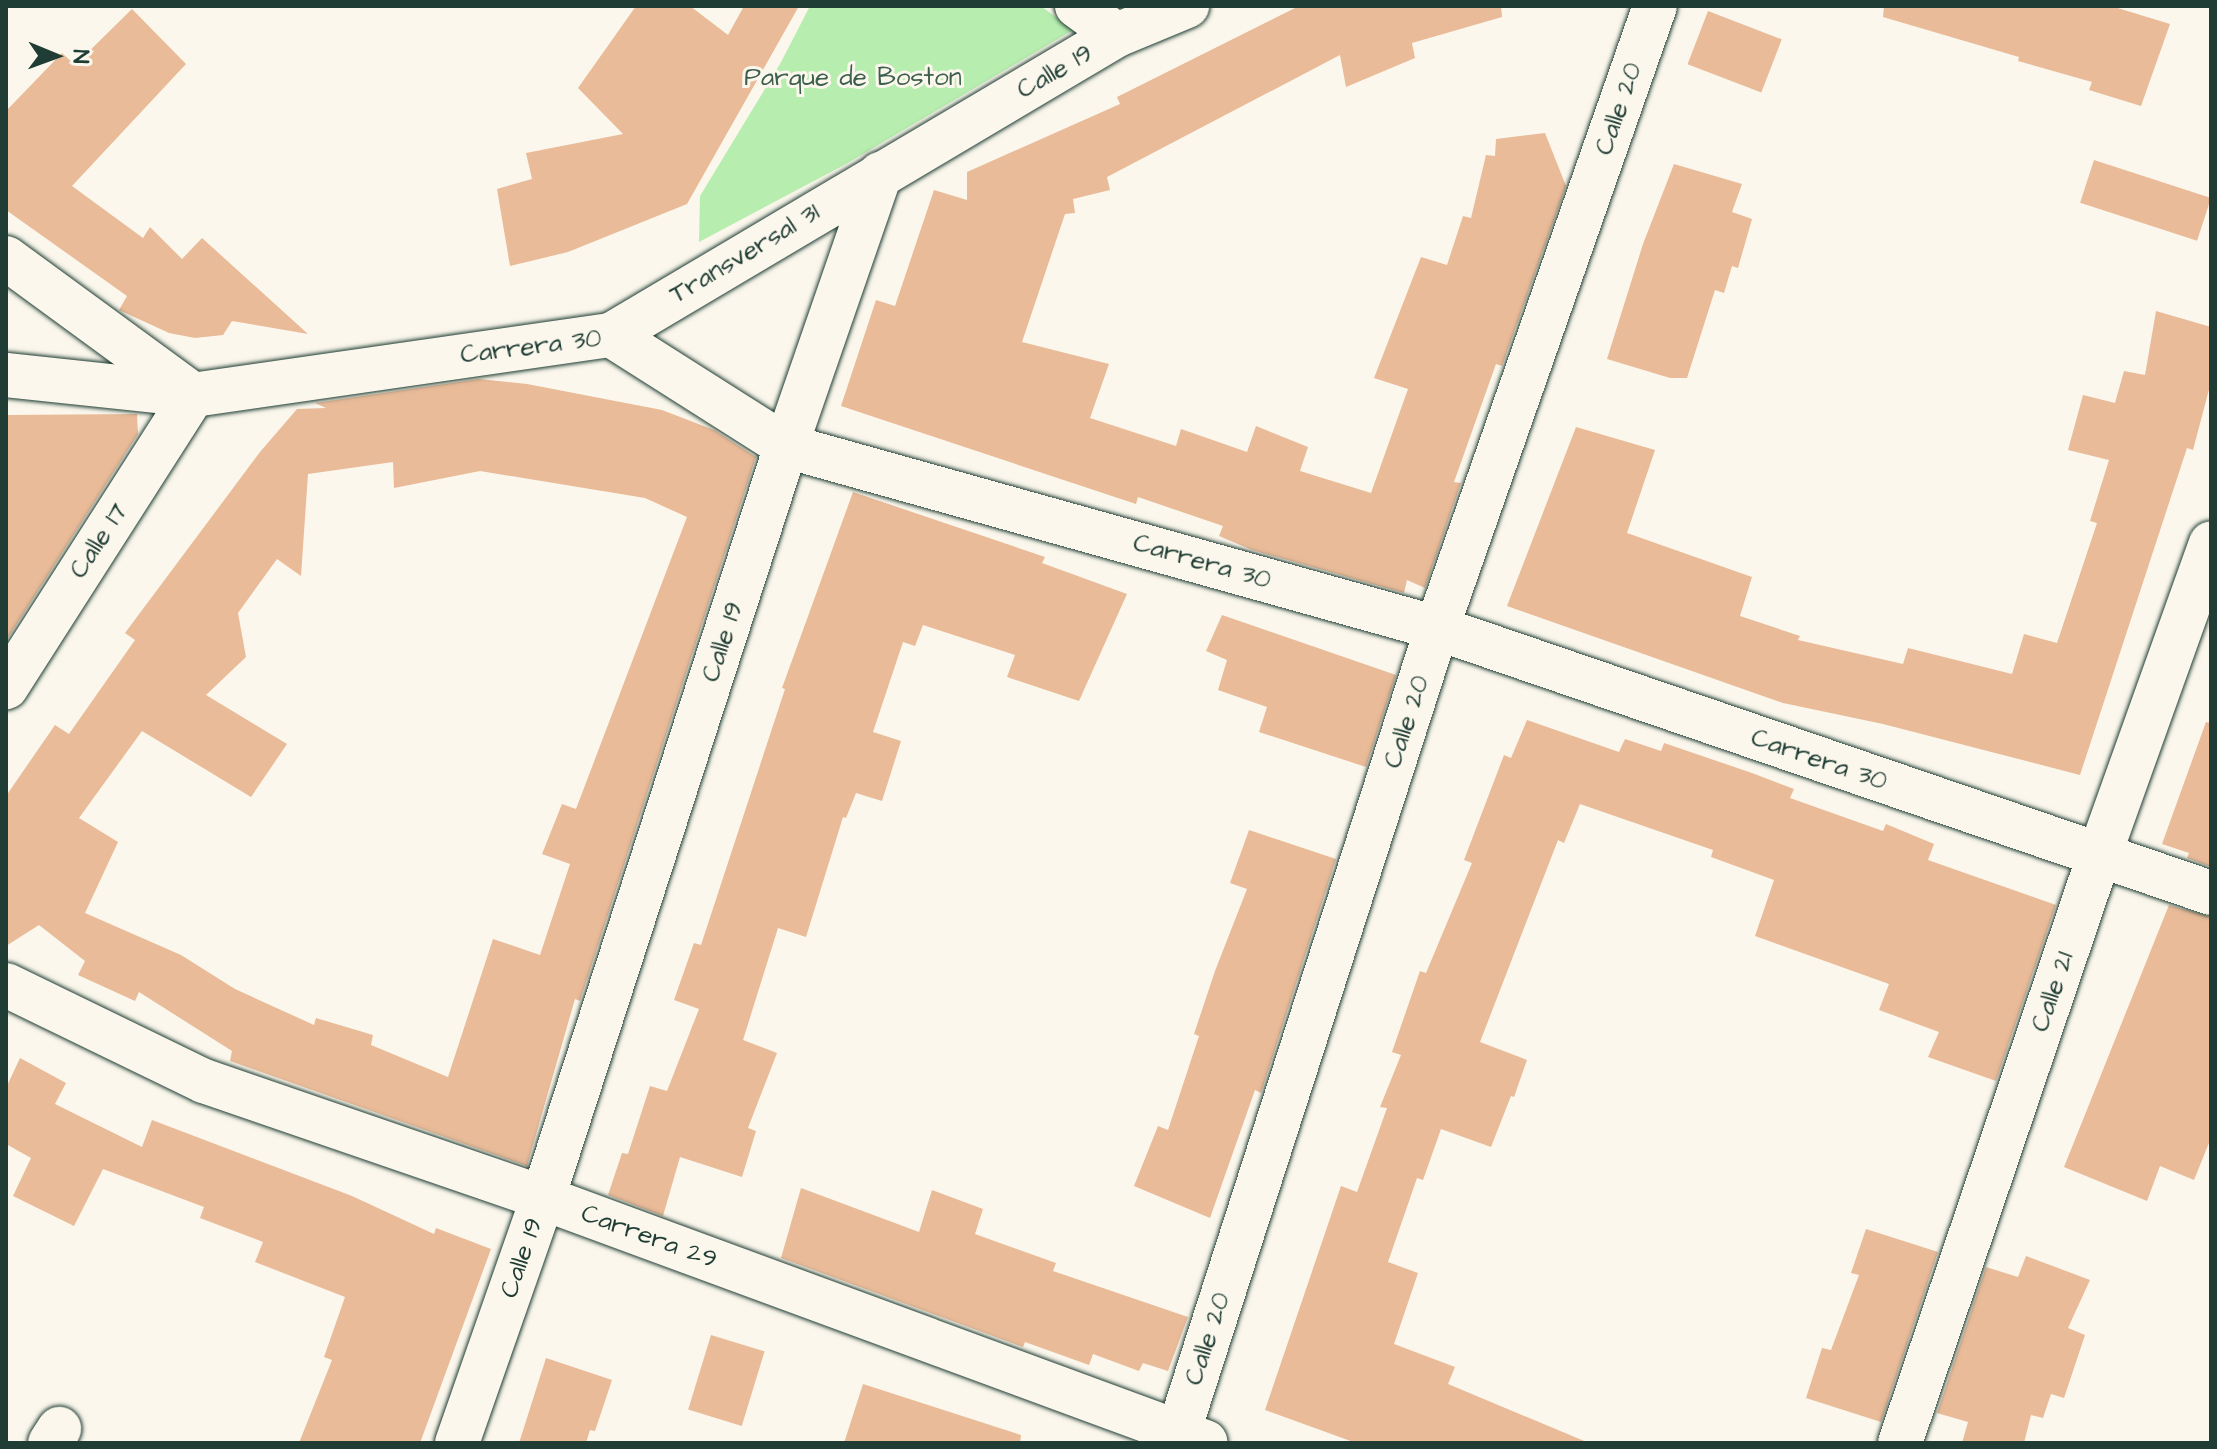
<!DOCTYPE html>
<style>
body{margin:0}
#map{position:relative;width:2217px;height:1449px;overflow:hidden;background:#fbf7ec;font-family:"Architects Daughter",sans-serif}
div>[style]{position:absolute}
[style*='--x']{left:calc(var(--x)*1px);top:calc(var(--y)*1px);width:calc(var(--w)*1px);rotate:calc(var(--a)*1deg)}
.green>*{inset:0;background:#b7edaf}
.building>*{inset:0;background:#e9bb99;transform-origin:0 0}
.roads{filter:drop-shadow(0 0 2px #1f3d34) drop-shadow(0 0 2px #1f3d34)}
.minor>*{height:44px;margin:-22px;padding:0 22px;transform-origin:22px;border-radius:22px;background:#fbf7ec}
span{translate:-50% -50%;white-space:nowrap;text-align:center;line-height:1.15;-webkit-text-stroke:6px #fbf7ec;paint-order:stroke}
.street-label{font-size:26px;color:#1f3d34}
.park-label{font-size:26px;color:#3d604d}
.frame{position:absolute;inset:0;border:8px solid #1f3d34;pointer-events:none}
.north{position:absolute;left:16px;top:16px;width:80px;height:80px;-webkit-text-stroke:6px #fbf7ec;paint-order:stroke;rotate:91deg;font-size:22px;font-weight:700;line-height:32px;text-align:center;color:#1f3d34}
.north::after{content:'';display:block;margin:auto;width:28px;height:36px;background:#1f3d34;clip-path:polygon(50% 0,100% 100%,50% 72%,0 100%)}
</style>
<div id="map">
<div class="green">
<i style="clip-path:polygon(810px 6px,1041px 6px,1073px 30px,846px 164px,699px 242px,700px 196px,780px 64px)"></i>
</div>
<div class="building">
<i style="clip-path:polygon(636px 6px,690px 6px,728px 35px,744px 6px,799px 6px,687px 204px,568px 252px,510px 266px,497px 189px,532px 179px,526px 153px,623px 134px,578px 88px)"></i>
<i style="clip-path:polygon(1299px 6px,1501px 6px,1502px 17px,1412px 43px,1415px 58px,1346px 87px,1340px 55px,1107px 177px,1110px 190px,1073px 199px,1075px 213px,1065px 214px,1022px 342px,1109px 364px,1090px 418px,1176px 446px,1181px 429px,1247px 452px,1256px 426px,1308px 447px,1300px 471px,1371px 493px,1408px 389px,1374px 378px,1421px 257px,1447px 265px,1463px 216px,1471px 218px,1486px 155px,1495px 156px,1496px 139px,1545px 133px,1566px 186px,1502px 366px,1496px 364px,1454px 482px,1461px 483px,1425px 588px,1407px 580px,1404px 593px,1252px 550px,1219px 536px,1223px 526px,1138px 497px,1136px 504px,841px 406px,876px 300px,895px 306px,934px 190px,967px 200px,967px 172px,1120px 104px,1117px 97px)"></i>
<i style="clip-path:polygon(1884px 6px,2111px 6px,2170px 24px,2141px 106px,2089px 90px,2092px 82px,2018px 61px,2019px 57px,1883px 17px)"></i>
<i style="clip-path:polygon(132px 9px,186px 64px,72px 186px,143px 238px,150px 227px,182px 259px,202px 238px,308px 334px,232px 321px,223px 335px,195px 338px,169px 333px,119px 310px,127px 296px,6px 210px,6px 111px,62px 53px,75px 65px)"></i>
<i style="left:1708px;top:11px;width:79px;height:57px;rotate:21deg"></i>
<i style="left:2094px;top:160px;width:123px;height:45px;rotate:18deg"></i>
<i style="clip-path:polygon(1674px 164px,1742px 184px,1732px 212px,1752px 219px,1738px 268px,1732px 266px,1724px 293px,1715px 290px,1687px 378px,1670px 378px,1607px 359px,1643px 244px)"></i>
<i style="clip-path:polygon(2156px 311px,2211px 327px,2211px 382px,2193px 450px,2187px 448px,2080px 775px,1883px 724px,1783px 703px,1507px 606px,1576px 427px,1655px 450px,1627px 533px,1752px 577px,1740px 616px,1800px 636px,1798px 640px,1903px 664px,1908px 648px,2012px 674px,2024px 634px,2057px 643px,2097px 523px,2090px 521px,2109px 460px,2068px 450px,2083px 395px,2115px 403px,2124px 371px,2145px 375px)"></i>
<i style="clip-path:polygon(evenodd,479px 379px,527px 384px,662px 410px,714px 430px,756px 457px,580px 1001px,575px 999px,527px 1166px,230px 1061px,232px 1051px,139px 992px,135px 1001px,78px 975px,85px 961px,39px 925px,6px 946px,6px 796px,55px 725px,69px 734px,135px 640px,125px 633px,260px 452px,297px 409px,326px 408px,315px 403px,479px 379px,393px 462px,394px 488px,480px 471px,645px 498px,687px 517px,576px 809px,562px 804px,542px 854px,570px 864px,540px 955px,493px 939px,448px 1077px,371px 1045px,373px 1035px,316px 1018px,314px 1025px,235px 989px,181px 955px,85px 913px,118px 842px,79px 818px,142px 731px,251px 797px,287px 744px,206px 695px,246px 657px,238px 613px,277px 559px,301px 576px,308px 474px,393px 462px)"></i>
<i style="clip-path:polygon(137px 414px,138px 434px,6px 641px,6px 415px)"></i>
<i style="clip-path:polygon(853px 492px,1045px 557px,1042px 563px,1127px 594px,1079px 701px,1007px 677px,1015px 655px,923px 625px,915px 646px,903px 642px,873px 732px,901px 741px,882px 801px,856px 793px,846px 818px,843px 817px,806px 937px,778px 928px,743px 1040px,777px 1053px,748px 1128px,756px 1131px,742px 1177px,680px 1157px,663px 1216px,608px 1195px,622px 1153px,628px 1154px,650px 1086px,667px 1091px,699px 1009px,674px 1000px,694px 943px,701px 945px,785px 689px,782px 688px)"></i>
<i style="clip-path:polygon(1222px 615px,1396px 675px,1366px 767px,1259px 732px,1267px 707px,1218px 690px,1227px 660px,1206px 651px)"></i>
<i style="clip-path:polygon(1527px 720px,1619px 752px,1625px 739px,1661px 751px,1664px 743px,1752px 773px,1794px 789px,1790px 798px,1883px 831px,1886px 824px,1934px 844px,1928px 860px,2056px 905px,1996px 1081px,1928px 1057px,1939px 1032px,1879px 1010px,1889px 984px,1755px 936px,1774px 880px,1711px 857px,1713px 850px,1580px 804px,1564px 843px,1558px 840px,1480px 1042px,1527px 1060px,1514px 1097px,1511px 1096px,1491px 1147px,1441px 1129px,1423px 1180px,1417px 1178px,1388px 1262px,1418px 1273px,1394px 1344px,1455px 1367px,1448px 1384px,1589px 1443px,1356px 1443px,1265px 1410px,1341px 1186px,1357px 1192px,1387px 1108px,1380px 1107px,1401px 1055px,1392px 1052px,1420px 971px,1426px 973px,1472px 863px,1464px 860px,1504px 755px,1511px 758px)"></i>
<i style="clip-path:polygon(2206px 722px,2211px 723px,2211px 867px,2187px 858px,2189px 853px,2162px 844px)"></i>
<i style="clip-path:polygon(1249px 830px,1336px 859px,1261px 1093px,1255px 1090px,1210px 1218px,1134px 1186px,1158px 1126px,1168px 1130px,1199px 1036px,1194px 1034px,1215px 971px,1247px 889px,1230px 883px)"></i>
<i style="clip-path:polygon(2169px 905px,2211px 917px,2211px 1138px,2194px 1180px,2160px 1166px,2147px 1201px,2064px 1167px)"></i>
<i style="clip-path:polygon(20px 1058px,66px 1083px,55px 1104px,142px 1147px,152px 1120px,352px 1196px,434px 1234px,436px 1228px,491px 1249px,420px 1443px,299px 1443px,332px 1360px,324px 1357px,345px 1297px,255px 1262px,263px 1242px,200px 1218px,204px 1207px,103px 1169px,74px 1226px,13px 1196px,31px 1158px,6px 1144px,6px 1088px)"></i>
<i style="clip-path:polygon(801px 1188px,919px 1232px,932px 1190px,983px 1209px,975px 1234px,1056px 1263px,1053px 1271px,1188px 1317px,1168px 1371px,1143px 1363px,1139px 1371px,1093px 1354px,1089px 1365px,1025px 1342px,1023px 1347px,781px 1258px)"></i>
<i style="clip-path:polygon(1866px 1229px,1938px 1252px,1881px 1422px,1806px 1398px,1822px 1348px,1831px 1350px,1859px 1275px,1851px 1273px)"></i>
<i style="clip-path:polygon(2026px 1256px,2090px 1280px,2068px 1328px,2085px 1335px,2064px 1398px,2051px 1394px,2043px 1418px,2031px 1415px,2024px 1443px,1962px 1443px,1968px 1422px,1937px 1413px,1986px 1267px,2018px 1277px)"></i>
<i style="left:711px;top:1335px;width:56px;height:78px;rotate:17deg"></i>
<i style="clip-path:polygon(546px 1358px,612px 1380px,595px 1431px,590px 1430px,586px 1443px,519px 1443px)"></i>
<i style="clip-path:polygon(863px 1384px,1021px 1435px,1020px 1443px,844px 1443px)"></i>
</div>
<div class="roads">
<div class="minor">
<i style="--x:1077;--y:6;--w:49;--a:35.9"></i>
<i style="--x:6;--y:258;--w:232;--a:36.2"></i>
<i style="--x:193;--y:395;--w:347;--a:122.6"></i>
<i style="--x:611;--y:335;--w:588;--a:-30.66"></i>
<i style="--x:1117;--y:35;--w:76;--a:-22.5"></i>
<i style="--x:6;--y:375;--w:188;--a:6.1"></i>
<i style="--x:193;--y:395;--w:422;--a:-8.2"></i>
<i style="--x:611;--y:335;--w:207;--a:32.4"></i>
<i style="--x:786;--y:446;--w:676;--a:15.62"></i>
<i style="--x:1437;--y:628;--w:818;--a:18.9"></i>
<i style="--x:6;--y:985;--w:220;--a:25.9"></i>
<i style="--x:204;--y:1081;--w:359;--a:19"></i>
<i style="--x:543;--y:1198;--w:706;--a:20.23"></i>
<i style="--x:50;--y:1443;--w:17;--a:-57"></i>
<i style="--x:457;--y:1443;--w:260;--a:-70.7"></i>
<i style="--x:543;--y:1198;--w:790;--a:-72.09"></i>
<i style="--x:786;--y:446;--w:288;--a:-70.9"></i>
<i style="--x:1175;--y:1443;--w:856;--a:-72.18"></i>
<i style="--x:1437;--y:628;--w:659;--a:-70.69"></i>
<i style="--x:1900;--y:1443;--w:620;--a:-71.27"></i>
<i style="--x:2099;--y:856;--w:332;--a:-70.3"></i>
</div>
</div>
<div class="street-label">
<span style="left:1055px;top:72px;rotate:-30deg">Calle 19</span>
<span style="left:1619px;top:109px;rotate:-71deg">Calle 20</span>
<span style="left:745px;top:254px;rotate:-31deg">Transversal 31</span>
<span style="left:531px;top:347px;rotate:-7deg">Carrera 30</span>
<span style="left:99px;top:541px;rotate:-57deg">Calle 17</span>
<span style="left:1202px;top:562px;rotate:16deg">Carrera 30</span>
<span style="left:723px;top:642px;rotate:-72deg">Calle 19</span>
<span style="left:1407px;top:722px;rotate:-72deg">Calle 20</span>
<span style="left:1819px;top:760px;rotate:19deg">Carrera 30</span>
<span style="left:2053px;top:992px;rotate:-71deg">Calle 21</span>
<span style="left:649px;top:1237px;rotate:20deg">Carrera 29</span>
<span style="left:522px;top:1258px;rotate:-71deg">Calle 19</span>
<span style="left:1208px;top:1339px;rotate:-72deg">Calle 20</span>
</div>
<div class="park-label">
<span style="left:853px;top:78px">Parque de Boston</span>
</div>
<div class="frame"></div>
<div class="north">N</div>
</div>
